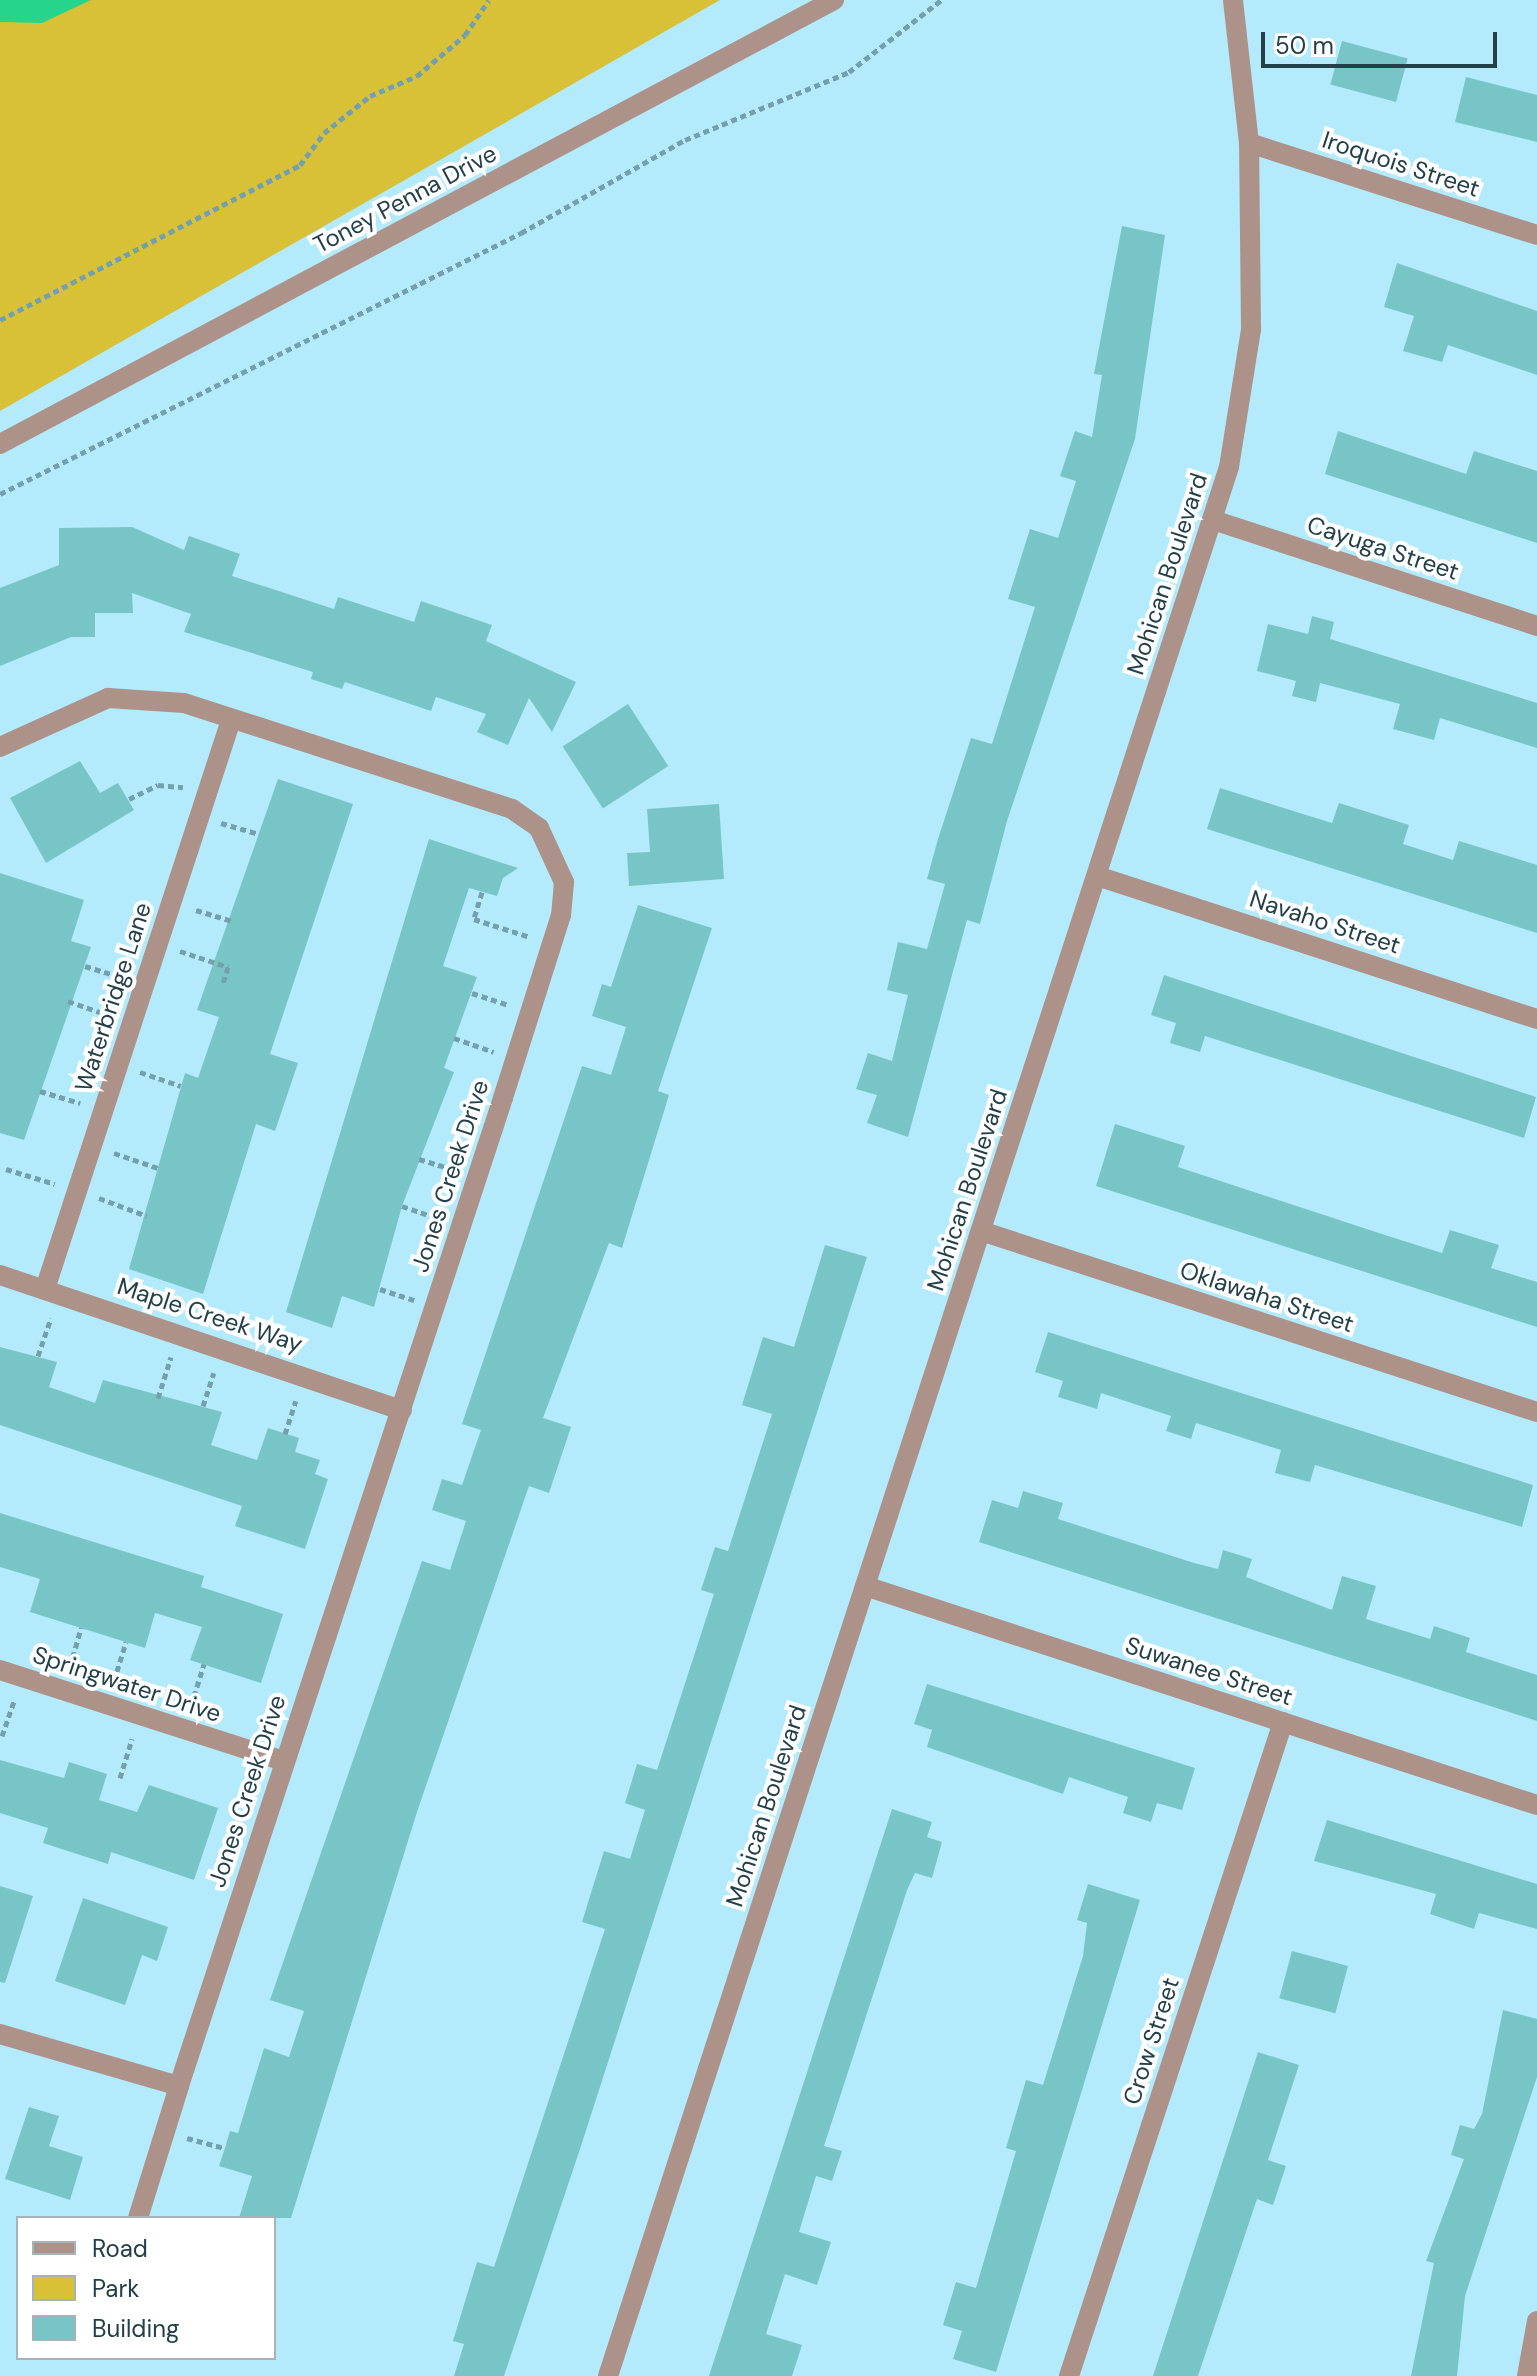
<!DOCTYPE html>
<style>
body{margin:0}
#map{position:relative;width:1537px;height:2376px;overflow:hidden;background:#b3ebfc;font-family:"DM Sans",sans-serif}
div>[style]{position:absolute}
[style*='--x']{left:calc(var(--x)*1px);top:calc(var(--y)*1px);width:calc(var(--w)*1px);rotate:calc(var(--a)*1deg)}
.green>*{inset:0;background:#d8c037}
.water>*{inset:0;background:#27d48b}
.building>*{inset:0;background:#78c5c8;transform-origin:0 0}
.path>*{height:5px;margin-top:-2.5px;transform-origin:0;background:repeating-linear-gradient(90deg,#74a0ae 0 6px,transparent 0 10px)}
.minor>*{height:20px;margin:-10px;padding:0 10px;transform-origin:10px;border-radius:10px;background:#ac9289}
span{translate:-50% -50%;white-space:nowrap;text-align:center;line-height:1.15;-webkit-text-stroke:8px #fff;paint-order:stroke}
.street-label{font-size:24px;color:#234049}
.legend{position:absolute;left:16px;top:2216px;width:260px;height:144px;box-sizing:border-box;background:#fff;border:2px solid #a7b3b6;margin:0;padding:10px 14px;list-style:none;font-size:24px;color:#234049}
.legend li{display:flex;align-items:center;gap:16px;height:40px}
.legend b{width:40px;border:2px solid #a7b3b6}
.scale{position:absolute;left:1261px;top:32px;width:236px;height:36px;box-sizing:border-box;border:4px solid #234049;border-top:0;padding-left:10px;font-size:24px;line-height:28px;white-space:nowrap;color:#234049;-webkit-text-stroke:6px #fff;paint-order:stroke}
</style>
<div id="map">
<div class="green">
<i style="clip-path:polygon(0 0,720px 0,0 411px)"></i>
</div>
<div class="water">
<i style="clip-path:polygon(0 0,91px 0,42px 23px,0 22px)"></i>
</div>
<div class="building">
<i style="left:1342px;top:41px;width:68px;height:45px;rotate:15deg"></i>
<i style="clip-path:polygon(1466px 77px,1537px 95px,1537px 142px,1455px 122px)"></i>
<i style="clip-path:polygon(1122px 226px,1165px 235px,1135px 439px,1007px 821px,980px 924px,967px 920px,908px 1137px,867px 1123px,877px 1095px,856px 1089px,868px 1053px,892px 1061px,908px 995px,887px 990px,898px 942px,927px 949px,945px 884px,927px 879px,938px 839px,971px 738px,992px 744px,1035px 607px,1008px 599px,1030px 529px,1058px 538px,1076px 481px,1060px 476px,1075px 431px,1092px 437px,1102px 375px,1094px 374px)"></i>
<i style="clip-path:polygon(1397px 263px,1537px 311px,1537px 375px,1448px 345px,1442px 362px,1403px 351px,1414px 316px,1384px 307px)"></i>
<i style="clip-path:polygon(1338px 431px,1466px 474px,1474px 451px,1537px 471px,1537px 543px,1325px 474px)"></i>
<i style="clip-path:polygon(132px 527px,184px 550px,189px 536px,240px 554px,232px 576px,334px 609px,338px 597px,414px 622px,421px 601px,492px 625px,486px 641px,576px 682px,552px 732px,529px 698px,508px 745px,477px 732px,486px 714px,436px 697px,431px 711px,345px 682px,342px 689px,311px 679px,313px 672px,184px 632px,191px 614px,132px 593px,133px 613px,95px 613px,95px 637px,71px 637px,0 666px,0 588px,59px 565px,59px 528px)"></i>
<i style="clip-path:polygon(1312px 616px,1334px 622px,1330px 639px,1537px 703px,1537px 748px,1440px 718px,1434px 740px,1393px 729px,1400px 704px,1320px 683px,1316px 702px,1292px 696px,1296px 681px,1257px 671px,1268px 624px,1308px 634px)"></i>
<i style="left:628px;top:704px;width:74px;height:78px;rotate:57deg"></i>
<i style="clip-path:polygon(80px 761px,100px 793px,118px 783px,134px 810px,46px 863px,10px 798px)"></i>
<i style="clip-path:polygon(278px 779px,353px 804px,270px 1054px,298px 1063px,275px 1131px,256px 1124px,203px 1294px,129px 1269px,185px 1073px,198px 1078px,219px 1017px,197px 1010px)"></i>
<i style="clip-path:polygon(1220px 788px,1332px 823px,1339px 803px,1409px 825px,1403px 844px,1453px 860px,1459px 841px,1537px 865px,1537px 933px,1207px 829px)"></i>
<i style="clip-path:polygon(719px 804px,724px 879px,629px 886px,627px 853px,650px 852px,647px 809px)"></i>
<i style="clip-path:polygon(429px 839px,518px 868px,503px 878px,497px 896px,469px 888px,443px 966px,477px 977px,444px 1068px,454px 1072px,402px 1206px,374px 1307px,342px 1296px,332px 1328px,286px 1312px)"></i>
<i style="clip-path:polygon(0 873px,84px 900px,71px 941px,91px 947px,24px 1140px,0 1133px)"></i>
<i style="clip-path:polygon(638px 905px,712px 928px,658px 1091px,669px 1095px,622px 1248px,609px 1243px,543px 1418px,571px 1427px,549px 1493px,529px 1486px,417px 1812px,291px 2218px,239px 2218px,252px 2176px,219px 2166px,225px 2148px,230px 2131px,238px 2133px,264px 2048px,289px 2057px,304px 2011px,270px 2000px,422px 1561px,450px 1570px,466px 1521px,432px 1510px,442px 1479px,462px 1485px,481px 1430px,462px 1424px,582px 1066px,611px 1075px,626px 1027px,592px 1016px,602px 984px,611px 987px)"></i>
<i style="clip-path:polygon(1164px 975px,1536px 1097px,1524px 1138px,1205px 1036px,1200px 1052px,1170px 1043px,1176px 1023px,1151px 1015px)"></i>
<i style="clip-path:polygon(1115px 1124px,1185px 1146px,1178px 1167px,1388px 1236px,1442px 1253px,1450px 1230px,1499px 1245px,1491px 1268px,1537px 1282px,1537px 1327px,1096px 1186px)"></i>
<i style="clip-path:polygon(825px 1245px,867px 1257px,581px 2146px,504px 2376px,454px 2376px,464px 2344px,453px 2341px,477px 2262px,494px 2267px,605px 1929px,582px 1922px,604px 1851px,630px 1859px,645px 1810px,625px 1803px,637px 1764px,657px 1770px,714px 1594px,701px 1590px,715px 1547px,728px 1551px,772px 1414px,742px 1405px,763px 1337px,794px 1347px)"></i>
<i style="clip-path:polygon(1048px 1332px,1533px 1485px,1522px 1527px,1315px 1465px,1310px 1482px,1275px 1473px,1281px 1450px,1196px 1423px,1191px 1439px,1166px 1431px,1171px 1416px,1101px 1393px,1097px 1409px,1058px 1397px,1063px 1381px,1035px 1372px)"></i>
<i style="clip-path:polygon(0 1347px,57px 1362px,49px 1387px,95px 1403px,103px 1380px,222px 1412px,211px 1445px,257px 1460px,268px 1428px,299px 1438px,295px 1452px,320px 1460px,315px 1474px,328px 1479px,305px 1549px,235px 1526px,242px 1506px,0 1425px)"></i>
<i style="clip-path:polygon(1023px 1491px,1063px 1503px,1058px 1519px,1194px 1563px,1218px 1569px,1223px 1550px,1252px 1559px,1246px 1577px,1332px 1610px,1342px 1576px,1376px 1586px,1366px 1619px,1430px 1639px,1434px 1626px,1470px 1638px,1466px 1652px,1537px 1675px,1537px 1721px,979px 1542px,992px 1500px,1018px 1508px)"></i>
<i style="clip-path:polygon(0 1513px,204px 1576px,201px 1587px,283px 1614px,261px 1683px,190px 1660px,202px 1627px,155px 1613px,145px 1648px,30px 1612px,40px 1579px,0 1567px)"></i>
<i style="clip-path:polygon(927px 1684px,1195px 1768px,1182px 1810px,1157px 1803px,1151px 1822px,1123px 1813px,1128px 1797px,1069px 1777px,1063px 1794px,927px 1747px,932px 1730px,914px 1724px)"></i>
<i style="clip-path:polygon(0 1760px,64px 1778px,69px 1762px,107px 1774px,99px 1800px,137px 1812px,149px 1785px,218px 1808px,194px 1880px,111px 1852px,108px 1864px,43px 1843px,48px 1828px,0 1813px)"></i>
<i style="clip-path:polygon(892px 1809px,932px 1822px,927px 1837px,942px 1842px,932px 1878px,915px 1873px,907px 1890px,824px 2146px,842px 2151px,832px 2181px,816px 2176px,799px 2232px,831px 2242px,817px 2285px,785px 2274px,766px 2334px,802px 2345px,792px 2376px,709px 2376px)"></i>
<i style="clip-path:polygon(1327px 1820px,1537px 1884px,1537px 1929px,1479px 1913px,1474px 1929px,1430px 1914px,1436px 1894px,1314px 1861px)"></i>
<i style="clip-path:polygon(1088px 1884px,1140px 1900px,996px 2372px,953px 2359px,962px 2331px,943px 2325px,956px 2282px,976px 2288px,1016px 2151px,1006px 2148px,1026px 2080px,1043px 2085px,1083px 1956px,1087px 1923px,1077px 1920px)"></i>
<i style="clip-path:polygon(0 1886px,33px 1896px,5px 1983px,0 1982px)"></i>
<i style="clip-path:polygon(83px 1898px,168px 1927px,157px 1961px,142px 1955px,125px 2005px,55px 1981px)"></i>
<i style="left:1292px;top:1951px;width:58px;height:49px;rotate:15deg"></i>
<i style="clip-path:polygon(1503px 2010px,1537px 2019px,1537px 2077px,1465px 2296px,1457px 2376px,1411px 2376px,1434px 2263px,1426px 2261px,1464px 2159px,1451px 2155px,1460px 2125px,1474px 2129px,1482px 2114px)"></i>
<i style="clip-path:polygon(1258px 2052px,1299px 2065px,1268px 2160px,1286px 2166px,1273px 2205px,1257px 2199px,1198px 2376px,1153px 2376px)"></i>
<i style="clip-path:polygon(29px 2107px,59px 2116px,49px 2146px,83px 2157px,70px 2200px,5px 2179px)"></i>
</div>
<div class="path">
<i style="--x:0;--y:320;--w:338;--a:-27.3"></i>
<i style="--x:300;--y:165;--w:40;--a:-53"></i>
<i style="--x:324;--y:133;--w:59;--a:-38.8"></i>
<i style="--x:370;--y:96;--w:51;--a:-23.1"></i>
<i style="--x:417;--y:76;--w:63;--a:-40.5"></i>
<i style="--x:465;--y:35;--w:42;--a:-55.6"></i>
<i style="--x:0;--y:494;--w:583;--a:-26.61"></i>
<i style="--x:521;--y:233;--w:189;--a:-29.6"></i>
<i style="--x:685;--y:140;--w:178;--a:-22.5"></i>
<i style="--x:849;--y:72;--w:117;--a:-38"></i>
<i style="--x:129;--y:799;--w:32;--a:-26"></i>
<i style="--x:158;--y:785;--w:25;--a:5"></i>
<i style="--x:221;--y:823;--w:40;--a:16"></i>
<i style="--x:482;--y:892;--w:28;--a:107"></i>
<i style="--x:474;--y:919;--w:59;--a:17.8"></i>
<i style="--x:196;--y:910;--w:39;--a:17"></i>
<i style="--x:180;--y:951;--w:51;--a:18.4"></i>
<i style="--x:228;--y:967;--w:17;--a:107"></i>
<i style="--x:85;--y:966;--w:38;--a:17"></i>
<i style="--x:472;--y:993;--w:39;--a:18"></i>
<i style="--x:68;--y:1001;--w:42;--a:19.3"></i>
<i style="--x:454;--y:1038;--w:42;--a:19.3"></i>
<i style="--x:140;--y:1072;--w:43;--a:18.9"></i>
<i style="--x:40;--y:1091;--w:42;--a:16.7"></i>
<i style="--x:114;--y:1153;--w:46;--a:18.8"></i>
<i style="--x:419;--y:1159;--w:39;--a:17"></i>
<i style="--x:6;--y:1169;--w:51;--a:17"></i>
<i style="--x:99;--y:1198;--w:51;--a:20.6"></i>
<i style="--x:402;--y:1206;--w:39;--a:19"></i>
<i style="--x:380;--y:1289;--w:36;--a:18"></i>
<i style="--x:38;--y:1356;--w:40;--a:-71.1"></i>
<i style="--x:158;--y:1398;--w:43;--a:-72.4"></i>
<i style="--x:203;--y:1406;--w:35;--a:-72"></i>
<i style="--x:285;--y:1434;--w:35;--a:-72"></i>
<i style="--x:70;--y:1667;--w:41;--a:-74.2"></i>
<i style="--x:114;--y:1681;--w:41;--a:-72.9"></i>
<i style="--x:191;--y:1706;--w:44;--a:-72.8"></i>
<i style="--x:2;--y:1736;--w:39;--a:-71"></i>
<i style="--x:120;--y:1778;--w:41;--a:-72.9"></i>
<i style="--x:187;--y:2138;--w:39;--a:15"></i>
</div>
<div class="minor">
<i style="--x:1249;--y:143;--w:302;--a:17.7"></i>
<i style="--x:0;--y:444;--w:945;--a:-28.03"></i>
<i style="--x:1213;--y:520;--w:341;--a:18.1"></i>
<i style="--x:0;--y:747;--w:119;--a:-24.4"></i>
<i style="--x:108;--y:698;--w:76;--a:3.8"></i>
<i style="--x:184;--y:703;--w:345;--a:17.9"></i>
<i style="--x:512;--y:809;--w:33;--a:35"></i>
<i style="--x:539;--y:828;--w:60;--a:65.2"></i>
<i style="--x:564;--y:882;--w:33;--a:95"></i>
<i style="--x:561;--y:915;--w:192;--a:107.6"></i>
<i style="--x:503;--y:1098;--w:1040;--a:108.16"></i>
<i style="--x:179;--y:2086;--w:186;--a:-163.8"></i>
<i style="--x:1097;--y:876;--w:463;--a:18"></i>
<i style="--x:981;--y:1231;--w:585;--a:18.03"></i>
<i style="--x:0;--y:1275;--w:424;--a:18.6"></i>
<i style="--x:45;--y:1289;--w:599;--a:-71.9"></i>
<i style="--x:865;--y:1586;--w:707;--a:18.05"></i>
<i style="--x:0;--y:1670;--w:297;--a:17.8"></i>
<i style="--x:138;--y:2218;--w:138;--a:-72.7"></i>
<i style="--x:608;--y:2376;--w:2007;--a:-71.98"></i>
<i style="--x:1229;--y:467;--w:140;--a:-80.9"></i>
<i style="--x:1251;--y:329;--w:186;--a:-90.6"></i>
<i style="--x:1249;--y:143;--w:144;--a:-96.4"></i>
<i style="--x:1069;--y:2376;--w:688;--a:-71.88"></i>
<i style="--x:1527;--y:2376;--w:56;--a:-79.7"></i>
</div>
<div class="street-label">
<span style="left:1401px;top:164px;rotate:18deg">Iroquois Street</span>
<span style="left:405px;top:199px;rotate:-28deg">Toney Penna Drive</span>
<span style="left:1383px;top:548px;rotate:18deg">Cayuga Street</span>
<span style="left:1167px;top:574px;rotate:-72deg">Mohican Boulevard</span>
<span style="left:1325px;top:922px;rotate:18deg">Navaho Street</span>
<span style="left:113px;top:997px;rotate:-72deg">Waterbridge Lane</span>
<span style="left:450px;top:1176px;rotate:-72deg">Jones Creek Drive</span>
<span style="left:967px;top:1190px;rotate:-72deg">Mohican Boulevard</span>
<span style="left:1267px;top:1297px;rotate:18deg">Oklawaha Street</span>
<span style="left:210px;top:1315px;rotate:18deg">Maple Creek Way</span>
<span style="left:1209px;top:1671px;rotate:18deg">Suwanee Street</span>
<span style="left:127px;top:1684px;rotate:18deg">Springwater Drive</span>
<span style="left:247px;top:1791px;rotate:-72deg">Jones Creek Drive</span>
<span style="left:766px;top:1806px;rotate:-72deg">Mohican Boulevard</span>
<span style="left:1151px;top:2041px;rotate:-72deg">Crow Street</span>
</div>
<ul class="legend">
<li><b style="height:10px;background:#ac9289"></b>Road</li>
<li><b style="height:22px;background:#d8c037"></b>Park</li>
<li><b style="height:22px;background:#78c5c8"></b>Building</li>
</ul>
<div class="scale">50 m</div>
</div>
